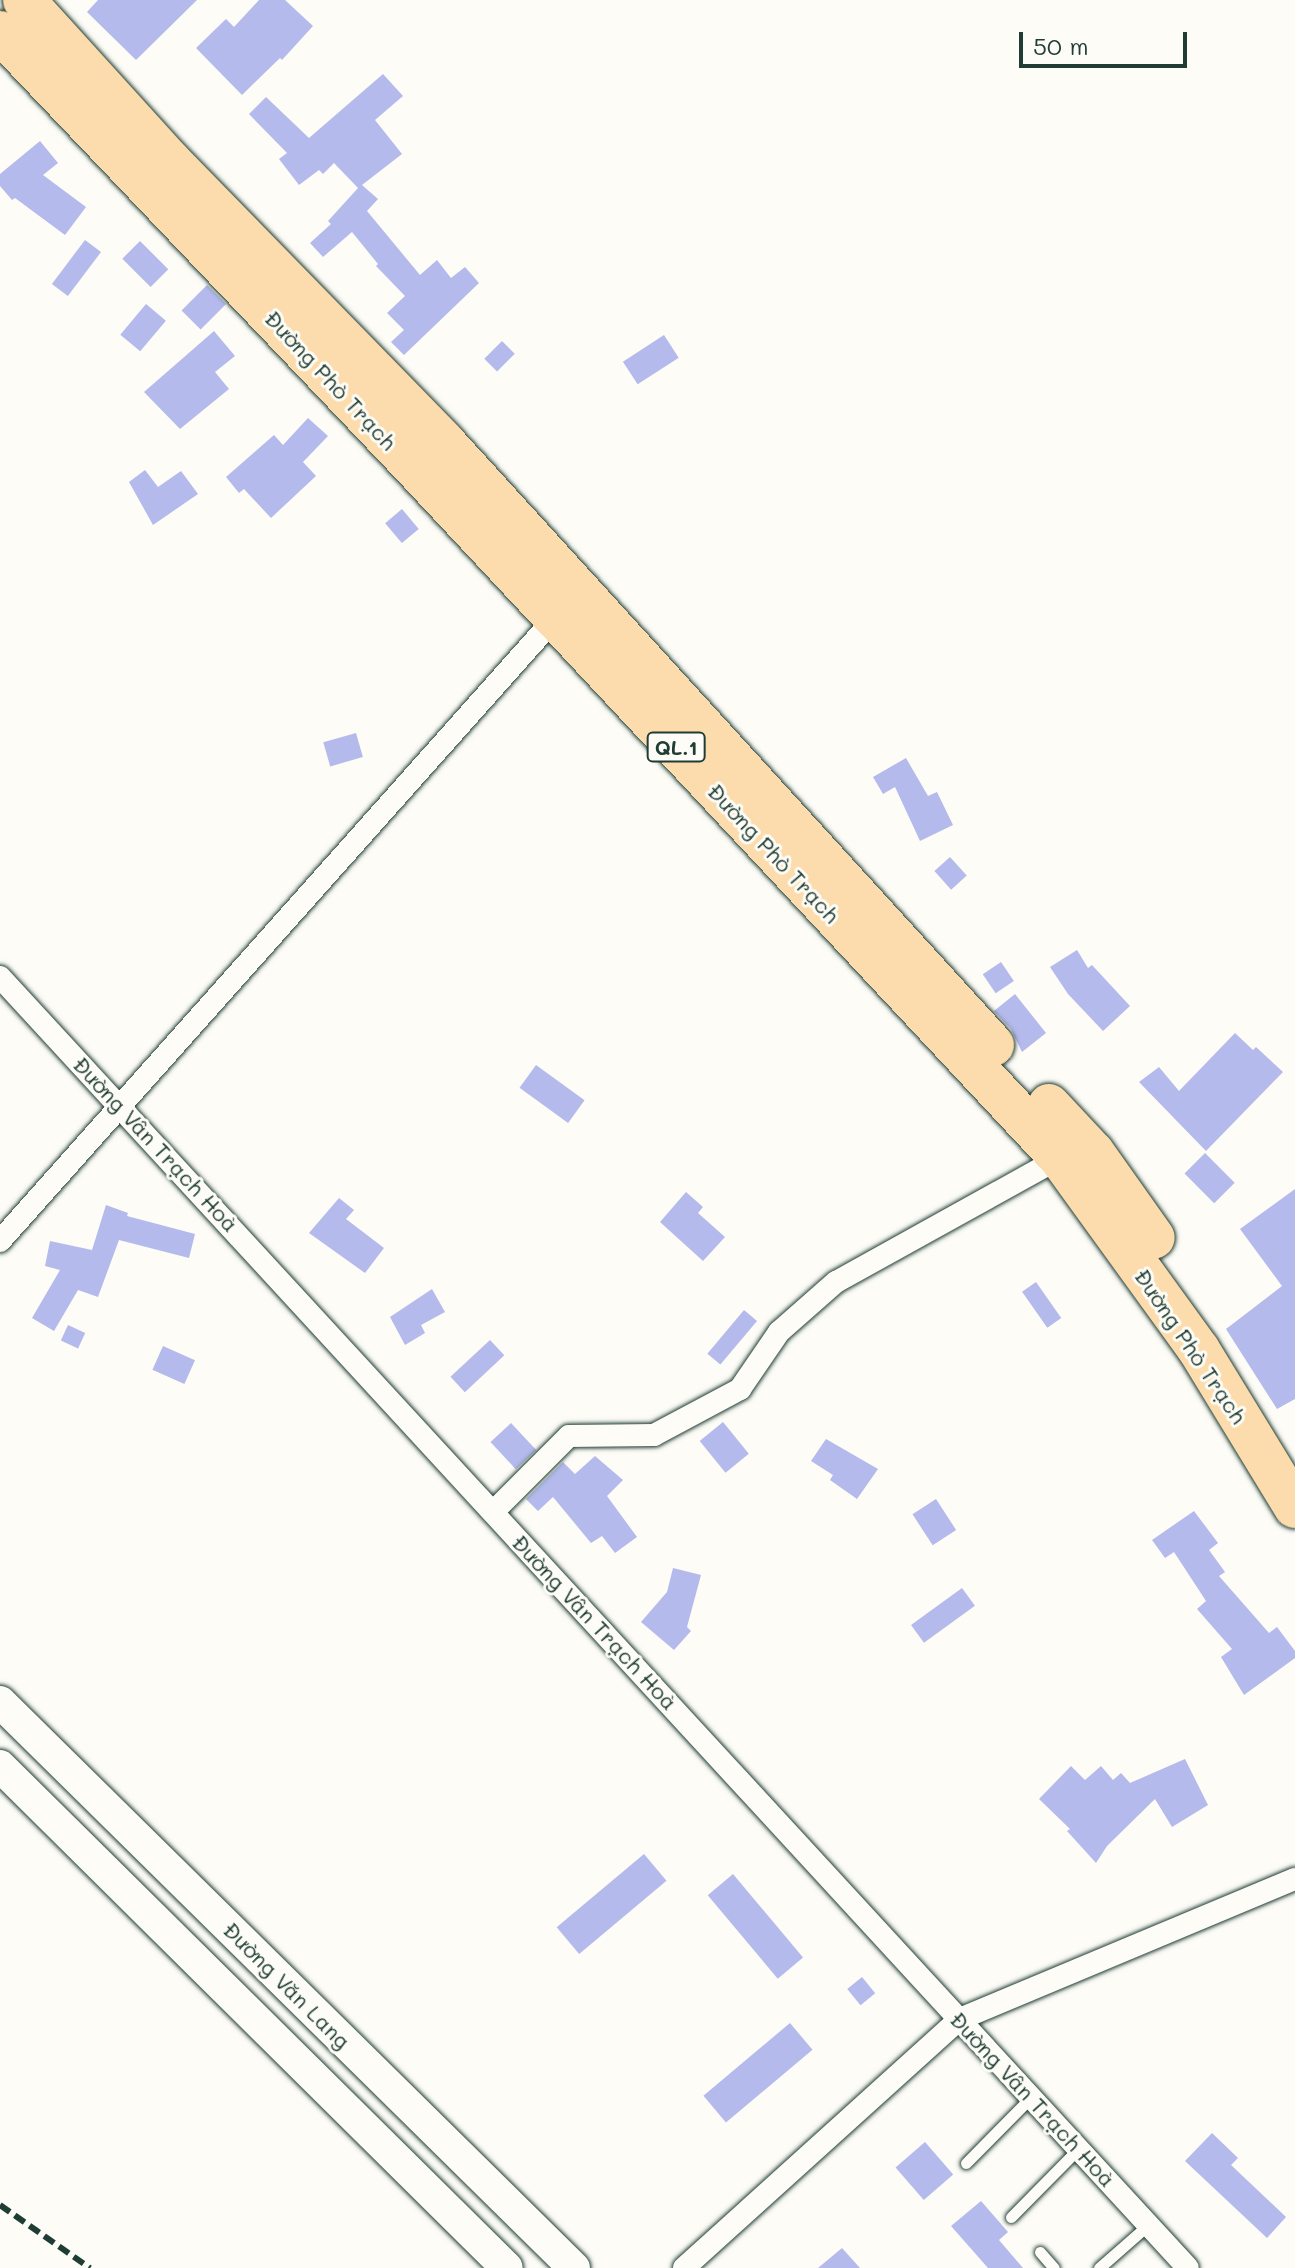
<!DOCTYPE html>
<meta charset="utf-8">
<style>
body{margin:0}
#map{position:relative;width:1295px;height:2268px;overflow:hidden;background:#fdfcf7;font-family:Mali,sans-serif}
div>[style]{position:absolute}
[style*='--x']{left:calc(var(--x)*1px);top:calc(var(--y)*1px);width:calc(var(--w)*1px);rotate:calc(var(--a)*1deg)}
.building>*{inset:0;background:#b4baeb;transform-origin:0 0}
.roads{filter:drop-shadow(0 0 2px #1f3d34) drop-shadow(0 0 2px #1f3d34)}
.lane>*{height:11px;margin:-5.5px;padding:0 5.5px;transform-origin:5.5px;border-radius:5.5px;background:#fdfcf7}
.street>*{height:22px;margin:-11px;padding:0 11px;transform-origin:11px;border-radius:11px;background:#fdfcf7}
.secondary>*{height:32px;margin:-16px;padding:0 16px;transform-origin:16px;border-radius:16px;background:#fdfcf7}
.highway>*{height:42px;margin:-21px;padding:0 21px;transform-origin:21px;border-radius:21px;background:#fcdcac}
.rail>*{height:6px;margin-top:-3px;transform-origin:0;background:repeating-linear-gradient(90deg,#1f3d34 0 12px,transparent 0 18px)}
span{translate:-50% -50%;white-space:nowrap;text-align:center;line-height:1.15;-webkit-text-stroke:6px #fdfcf7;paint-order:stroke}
.shield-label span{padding:2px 6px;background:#fdfcf7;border:2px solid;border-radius:6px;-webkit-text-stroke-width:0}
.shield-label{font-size:20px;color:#1f3d34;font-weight:700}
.street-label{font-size:22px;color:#1f3d34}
.scale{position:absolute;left:1019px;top:32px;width:168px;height:36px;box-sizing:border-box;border:4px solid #1f3d34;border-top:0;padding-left:10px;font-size:24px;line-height:28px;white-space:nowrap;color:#1f3d34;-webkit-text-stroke:6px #fdfcf7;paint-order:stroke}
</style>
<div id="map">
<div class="building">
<i style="clip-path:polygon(98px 0,197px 0,136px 60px,87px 12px)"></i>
<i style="clip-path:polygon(259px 0,285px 0,313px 26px,282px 60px,280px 58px,242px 95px,196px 48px,226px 19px,234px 27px)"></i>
<i style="clip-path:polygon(383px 74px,403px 96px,375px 120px,402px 154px,362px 185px,378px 199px,367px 211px,420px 275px,437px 260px,451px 278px,465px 267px,479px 283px,404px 355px,391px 342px,404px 330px,387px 313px,405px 296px,376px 266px,378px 264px,352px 232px,323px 257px,310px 243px,331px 224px,328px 221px,358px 188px,334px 163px,323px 174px,319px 170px,299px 185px,279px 159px,287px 153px,249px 114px,266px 97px,309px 138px)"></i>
<i style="clip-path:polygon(40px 141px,58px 163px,43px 175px,86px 207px,65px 235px,15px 198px,12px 200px,0 186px,0 174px)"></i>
<i style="left:85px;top:240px;width:20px;height:55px;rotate:37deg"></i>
<i style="left:140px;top:241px;width:40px;height:25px;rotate:45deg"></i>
<i style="left:207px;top:285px;width:27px;height:36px;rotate:45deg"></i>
<i style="left:146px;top:304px;width:26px;height:40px;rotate:40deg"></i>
<i style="clip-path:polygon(214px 331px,235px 356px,215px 372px,229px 389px,180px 429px,144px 392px)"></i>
<i style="left:664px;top:335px;width:27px;height:49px;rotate:57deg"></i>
<i style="left:502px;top:341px;width:18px;height:25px;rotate:45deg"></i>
<i style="clip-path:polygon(308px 418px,328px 436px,303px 462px,316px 476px,271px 518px,244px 489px,239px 493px,226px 477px,274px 435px,283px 445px)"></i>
<i style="clip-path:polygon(145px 470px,158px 487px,181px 471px,198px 494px,153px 525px,129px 482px)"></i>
<i style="left:402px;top:509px;width:26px;height:22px;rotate:50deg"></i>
<i style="left:356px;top:733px;width:25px;height:34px;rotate:74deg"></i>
<i style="clip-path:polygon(906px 758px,928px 796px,937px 792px,953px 825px,920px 841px,895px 787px,883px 794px,873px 777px)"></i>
<i style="left:950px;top:857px;width:25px;height:21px;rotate:48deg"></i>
<i style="clip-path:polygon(1077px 950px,1088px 968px,1092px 965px,1130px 1006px,1103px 1031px,1068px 994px,1050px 967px)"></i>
<i style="left:1001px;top:962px;width:23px;height:22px;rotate:56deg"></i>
<i style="clip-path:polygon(1015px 994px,1046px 1033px,1022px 1052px,1011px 1029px,994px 1011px)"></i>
<i style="clip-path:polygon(1235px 1033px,1253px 1050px,1256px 1047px,1283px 1072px,1206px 1151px,1139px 1082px,1159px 1067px,1179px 1091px)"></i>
<i style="left:536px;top:1065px;width:60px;height:28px;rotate:36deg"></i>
<i style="left:1205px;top:1153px;width:42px;height:29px;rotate:45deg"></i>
<i style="clip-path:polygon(1295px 1189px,1295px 1399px,1277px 1409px,1226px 1329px,1282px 1286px,1240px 1229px)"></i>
<i style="clip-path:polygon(686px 1192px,703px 1207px,698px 1213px,725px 1237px,703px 1261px,660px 1222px)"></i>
<i style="clip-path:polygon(339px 1198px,354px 1210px,346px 1219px,384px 1248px,365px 1273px,309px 1233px)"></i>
<i style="clip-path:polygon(106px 1205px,128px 1213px,127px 1216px,195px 1234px,189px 1258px,119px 1240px,98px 1297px,78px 1290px,54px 1331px,32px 1318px,60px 1270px,45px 1266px,50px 1241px,92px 1250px)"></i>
<i style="left:1036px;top:1282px;width:44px;height:17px;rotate:55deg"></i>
<i style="clip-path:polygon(432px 1289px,445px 1312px,421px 1325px,425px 1333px,405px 1345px,390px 1317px)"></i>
<i style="left:744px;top:1310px;width:17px;height:57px;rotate:40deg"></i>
<i style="left:68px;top:1325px;width:19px;height:17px;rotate:25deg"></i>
<i style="left:490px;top:1340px;width:21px;height:54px;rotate:47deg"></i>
<i style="left:163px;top:1346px;width:35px;height:26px;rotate:24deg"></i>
<i style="left:723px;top:1422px;width:41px;height:30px;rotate:51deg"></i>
<i style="left:511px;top:1423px;width:37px;height:28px;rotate:47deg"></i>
<i style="clip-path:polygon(826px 1439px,878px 1469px,857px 1499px,830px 1480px,833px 1475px,811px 1461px)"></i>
<i style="clip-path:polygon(595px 1456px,623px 1480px,607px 1496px,637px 1537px,615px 1553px,602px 1536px,591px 1543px,553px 1497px,538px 1511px,526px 1499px,563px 1462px,575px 1474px)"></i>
<i style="left:936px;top:1499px;width:37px;height:28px;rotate:57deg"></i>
<i style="clip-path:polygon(1194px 1511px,1218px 1543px,1209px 1550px,1225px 1572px,1219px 1576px,1269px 1633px,1277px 1627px,1295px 1651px,1295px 1658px,1244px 1695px,1221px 1657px,1232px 1649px,1197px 1609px,1206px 1601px,1174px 1552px,1165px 1558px,1152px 1540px)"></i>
<i style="clip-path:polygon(673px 1568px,701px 1575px,687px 1627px,691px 1631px,674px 1650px,641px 1622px,667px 1592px)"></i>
<i style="left:962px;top:1588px;width:22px;height:63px;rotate:54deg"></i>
<i style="clip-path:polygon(1185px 1759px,1208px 1805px,1172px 1827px,1155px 1799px,1107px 1846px,1096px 1863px,1067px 1831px,1070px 1829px,1039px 1799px,1071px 1766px,1085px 1780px,1101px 1766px,1113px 1780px,1121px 1773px,1130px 1783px)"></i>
<i style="left:644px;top:1854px;width:35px;height:114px;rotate:50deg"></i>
<i style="left:733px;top:1874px;width:109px;height:33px;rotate:50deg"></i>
<i style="left:862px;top:1977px;width:21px;height:19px;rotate:51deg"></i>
<i style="left:790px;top:2023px;width:35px;height:113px;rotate:50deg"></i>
<i style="clip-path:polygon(1212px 2133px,1238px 2158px,1231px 2165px,1286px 2217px,1267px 2238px,1185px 2161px)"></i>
<i style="left:925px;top:2142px;width:43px;height:39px;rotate:49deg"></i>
<i style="clip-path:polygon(981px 2201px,1008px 2232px,999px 2240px,1023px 2268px,988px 2268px,951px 2226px)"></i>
<i style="clip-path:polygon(842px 2248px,860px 2268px,818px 2268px)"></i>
</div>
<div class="roads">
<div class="lane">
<i style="--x:966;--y:2163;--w:93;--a:-45.4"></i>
<i style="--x:1011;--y:2217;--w:95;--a:-45.4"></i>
<i style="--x:1040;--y:2252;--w:21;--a:49"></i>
<i style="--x:1099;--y:2268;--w:65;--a:-41.3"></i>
</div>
<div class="street">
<i style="--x:0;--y:977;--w:1754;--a:47.38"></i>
<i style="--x:0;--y:1241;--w:834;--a:-48.3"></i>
<i style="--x:493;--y:1512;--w:107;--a:-45"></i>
<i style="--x:569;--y:1436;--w:85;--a:-0.7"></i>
<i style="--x:654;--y:1435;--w:98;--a:-28.1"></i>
<i style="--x:740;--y:1389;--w:69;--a:-55.6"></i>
<i style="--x:779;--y:1332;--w:76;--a:-41.3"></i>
<i style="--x:836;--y:1282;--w:256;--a:-29"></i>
<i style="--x:684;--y:2268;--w:372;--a:-42.1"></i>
<i style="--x:960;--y:2019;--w:363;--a:-22.7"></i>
</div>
<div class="secondary">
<i style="--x:0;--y:1702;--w:806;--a:44.6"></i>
<i style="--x:0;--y:1766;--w:713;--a:44.72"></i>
</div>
<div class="highway">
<i style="--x:24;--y:0;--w:217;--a:47.8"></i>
<i style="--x:170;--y:161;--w:391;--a:45.7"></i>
<i style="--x:443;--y:441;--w:817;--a:47.68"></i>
<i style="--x:0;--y:32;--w:602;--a:46.41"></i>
<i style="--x:415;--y:468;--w:945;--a:46.93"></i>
<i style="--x:1060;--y:1158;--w:237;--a:54.1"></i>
<i style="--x:1199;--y:1350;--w:184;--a:58.6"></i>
<i style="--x:1049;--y:1105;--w:64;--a:46.9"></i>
<i style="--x:1093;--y:1152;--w:105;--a:54.7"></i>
</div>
</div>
<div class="rail">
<i style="--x:0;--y:2205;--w:110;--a:35"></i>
</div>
<div class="shield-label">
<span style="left:676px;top:747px">QL.1</span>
</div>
<div class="street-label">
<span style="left:331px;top:380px;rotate:47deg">Đường Phò Trạch</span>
<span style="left:774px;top:853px;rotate:47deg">Đường Phò Trạch</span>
<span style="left:156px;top:1144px;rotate:47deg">Đường Vân Trạch Hoà</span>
<span style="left:1191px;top:1346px;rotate:56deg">Đường Phò Trạch</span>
<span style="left:595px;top:1622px;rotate:47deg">Đường Vân Trạch Hoà</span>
<span style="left:287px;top:1985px;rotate:45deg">Đường Văn Lang</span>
<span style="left:1033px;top:2099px;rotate:47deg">Đường Vân Trạch Hoà</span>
</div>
<div class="scale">50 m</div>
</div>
